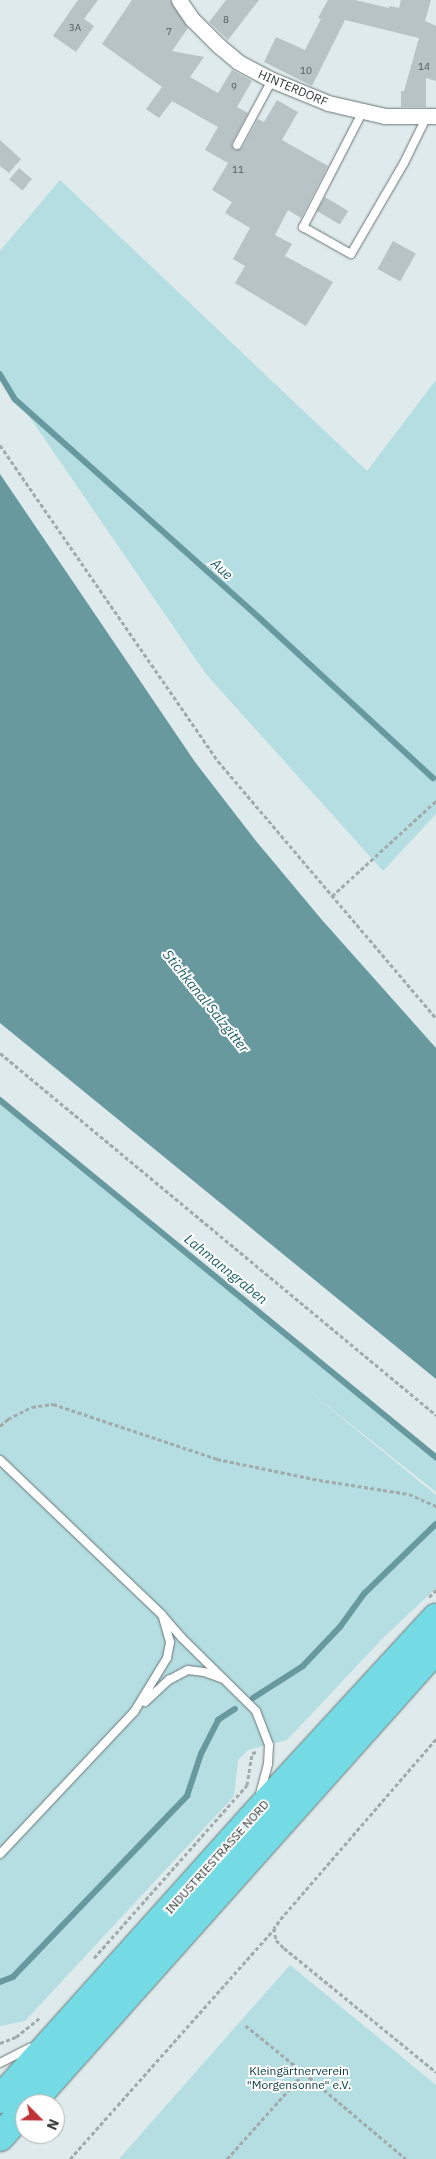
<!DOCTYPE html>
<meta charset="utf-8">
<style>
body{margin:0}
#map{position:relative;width:436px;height:2159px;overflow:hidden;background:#deeaeb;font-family:"IBM Plex Sans",sans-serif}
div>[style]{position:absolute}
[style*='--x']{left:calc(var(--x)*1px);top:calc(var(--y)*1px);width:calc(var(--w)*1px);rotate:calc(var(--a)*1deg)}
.green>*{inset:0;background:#b4dee1}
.water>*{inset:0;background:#67999e}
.stream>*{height:5.5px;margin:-2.75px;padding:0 2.75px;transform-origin:2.75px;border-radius:2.75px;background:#67999e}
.building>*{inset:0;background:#b7c3c5;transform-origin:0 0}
.path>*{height:3px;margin-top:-1.5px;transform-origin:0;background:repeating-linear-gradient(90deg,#a1abab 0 4px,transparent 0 6.5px)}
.roads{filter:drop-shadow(0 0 1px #697576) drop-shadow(0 0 1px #697576)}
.lane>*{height:8px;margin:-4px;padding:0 4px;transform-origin:4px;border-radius:4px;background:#fff}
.street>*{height:15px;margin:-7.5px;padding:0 7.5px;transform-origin:7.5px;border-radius:7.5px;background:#fff}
.highway>*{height:28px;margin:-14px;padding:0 14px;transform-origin:14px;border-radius:14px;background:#74dae3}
span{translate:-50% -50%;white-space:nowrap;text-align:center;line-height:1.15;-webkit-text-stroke:4px #fff;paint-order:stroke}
.number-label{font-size:10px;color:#535a5a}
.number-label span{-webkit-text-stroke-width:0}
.street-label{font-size:12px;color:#323737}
.park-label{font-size:12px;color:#083a3e}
.water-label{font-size:14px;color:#1a5f65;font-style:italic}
.north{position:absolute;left:15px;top:2094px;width:50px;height:50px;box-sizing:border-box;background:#fff;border:1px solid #adafaf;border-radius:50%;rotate:113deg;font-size:14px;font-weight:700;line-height:20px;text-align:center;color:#323737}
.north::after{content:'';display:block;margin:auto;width:18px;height:22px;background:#c03138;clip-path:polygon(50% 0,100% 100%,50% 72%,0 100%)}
</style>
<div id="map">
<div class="green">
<i style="clip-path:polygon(60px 180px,367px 471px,436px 380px,436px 814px,383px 871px,206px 674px,0 374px,0 251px)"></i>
<i style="clip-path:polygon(0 1100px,436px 1457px,436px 1492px,304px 1387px,436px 1495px,436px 1588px,383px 1638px,287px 1740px,248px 1750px,238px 1760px,234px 1796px,25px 2021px,0 2026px)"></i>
<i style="clip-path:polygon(290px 1965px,436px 2085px,436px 2159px,119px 2159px)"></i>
</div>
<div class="water">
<i style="clip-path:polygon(0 474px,195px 762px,256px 841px,322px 920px,436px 1048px,436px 1379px,0 1023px)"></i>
</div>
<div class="stream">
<i style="--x:0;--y:374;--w:29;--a:59"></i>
<i style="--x:15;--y:399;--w:331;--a:41.8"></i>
<i style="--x:262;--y:620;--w:233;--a:42.7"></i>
<i style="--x:0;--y:1100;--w:564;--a:39.31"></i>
<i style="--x:253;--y:1698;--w:59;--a:-32.6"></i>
<i style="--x:303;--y:1666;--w:54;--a:-46.5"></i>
<i style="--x:340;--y:1627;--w:41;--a:-54"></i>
<i style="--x:364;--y:1594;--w:100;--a:-44.2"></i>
<i style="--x:0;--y:1982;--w:14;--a:-21"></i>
<i style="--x:13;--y:1977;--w:251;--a:-46.1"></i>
<i style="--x:187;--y:1796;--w:44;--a:-71.6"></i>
<i style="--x:201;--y:1754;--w:38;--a:-63"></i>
<i style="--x:218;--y:1720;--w:20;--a:-33"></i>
</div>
<div class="building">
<i style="clip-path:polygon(78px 0,98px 0,84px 19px,94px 26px,76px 52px,53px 36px)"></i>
<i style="clip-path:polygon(132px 0,170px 0,188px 28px,172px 51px,204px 57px,190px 77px,218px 93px,232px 70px,252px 81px,237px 107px,248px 113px,232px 143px,234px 150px,242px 148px,258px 119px,264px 122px,277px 100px,298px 112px,282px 140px,328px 166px,301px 218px,288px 210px,275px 235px,292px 244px,285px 256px,333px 282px,306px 326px,235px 283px,245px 266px,233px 259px,250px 228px,225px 213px,232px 202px,212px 190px,228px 163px,205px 150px,218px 127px,172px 101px,159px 118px,146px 109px,162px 87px,102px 44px)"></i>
<i style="clip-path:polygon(226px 0,259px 0,228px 40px,209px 22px)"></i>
<i style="clip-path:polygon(328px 0,355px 0,389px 8px,389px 6px,399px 8px,401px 0,431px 0,425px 21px,436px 26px,436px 81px,426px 78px,426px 107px,401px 107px,401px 91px,404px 91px,419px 38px,345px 20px,312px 86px,264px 62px,276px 37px,305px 50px,321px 19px,318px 18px)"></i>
<i style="clip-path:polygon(0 140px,21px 159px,9px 173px,0 166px)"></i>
<i style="left:19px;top:168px;width:17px;height:15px;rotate:40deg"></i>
<i style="left:325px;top:197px;width:27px;height:16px;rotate:31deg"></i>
<i style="left:393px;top:241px;width:26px;height:32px;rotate:29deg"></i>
</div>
<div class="path">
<i style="--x:0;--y:445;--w:384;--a:55.4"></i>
<i style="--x:218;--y:761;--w:337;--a:49.7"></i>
<i style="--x:332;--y:896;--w:141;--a:-42.4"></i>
<i style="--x:0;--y:1053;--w:567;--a:39.7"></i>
<i style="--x:0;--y:1426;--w:11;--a:-41"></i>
<i style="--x:8;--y:1419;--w:27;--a:-27"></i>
<i style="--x:32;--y:1407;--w:21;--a:-8"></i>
<i style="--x:53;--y:1404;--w:173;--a:18.5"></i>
<i style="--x:217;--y:1459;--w:104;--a:11.6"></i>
<i style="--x:319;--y:1480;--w:91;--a:8.8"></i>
<i style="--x:409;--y:1494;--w:30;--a:24"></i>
<i style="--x:429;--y:1597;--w:10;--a:-45"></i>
<i style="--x:436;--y:1739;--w:234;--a:130.8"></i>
<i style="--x:283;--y:1916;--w:15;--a:127"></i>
<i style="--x:274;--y:1928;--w:12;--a:81"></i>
<i style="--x:276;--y:1940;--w:11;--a:45"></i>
<i style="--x:284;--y:1948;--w:196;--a:39.2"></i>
<i style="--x:94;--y:1958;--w:231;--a:-48.5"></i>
<i style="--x:247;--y:1785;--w:32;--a:-81"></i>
<i style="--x:252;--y:1753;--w:5;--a:-11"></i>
<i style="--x:0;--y:2043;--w:17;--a:-21"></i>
<i style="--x:16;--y:2037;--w:32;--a:-39"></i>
<i style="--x:304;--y:2073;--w:133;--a:40.1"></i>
<i style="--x:70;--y:2159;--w:307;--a:-48.4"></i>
<i style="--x:227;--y:2159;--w:115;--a:-48.2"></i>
<i style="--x:304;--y:2073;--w:77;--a:-140.8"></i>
</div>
<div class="roads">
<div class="lane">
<i style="--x:363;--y:111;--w:131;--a:117.3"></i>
<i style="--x:303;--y:227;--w:55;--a:29.4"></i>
<i style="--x:351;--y:254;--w:105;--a:-59.8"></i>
<i style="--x:404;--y:163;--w:52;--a:-63.9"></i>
<i style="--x:237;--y:145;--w:74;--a:-61.7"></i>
<i style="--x:0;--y:1460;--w:224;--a:43.7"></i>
<i style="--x:162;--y:1615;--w:30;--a:49"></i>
<i style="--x:182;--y:1638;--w:104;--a:44.6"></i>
<i style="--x:256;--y:1711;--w:36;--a:69"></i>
<i style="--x:269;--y:1745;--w:19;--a:93"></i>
<i style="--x:268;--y:1764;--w:34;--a:105"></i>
<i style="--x:145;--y:1702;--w:33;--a:-43"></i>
<i style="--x:169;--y:1680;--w:21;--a:-28"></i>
<i style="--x:188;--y:1670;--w:16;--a:7"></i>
<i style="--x:204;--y:1672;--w:20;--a:20"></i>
<i style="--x:0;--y:1854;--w:195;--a:-46.7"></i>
<i style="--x:134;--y:1712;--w:63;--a:-58.6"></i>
<i style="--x:167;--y:1658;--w:16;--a:-79"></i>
<i style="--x:170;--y:1642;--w:25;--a:-106"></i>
<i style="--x:0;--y:2063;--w:34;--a:-27"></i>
</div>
<div class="street">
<i style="--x:179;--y:0;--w:23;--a:56"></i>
<i style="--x:192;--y:19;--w:37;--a:45"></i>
<i style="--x:218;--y:45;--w:26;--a:40"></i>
<i style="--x:238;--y:62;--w:38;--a:28"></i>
<i style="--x:272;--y:80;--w:61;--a:22.3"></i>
<i style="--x:328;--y:103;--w:36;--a:13"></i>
<i style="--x:363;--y:111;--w:23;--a:13"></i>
<i style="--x:385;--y:116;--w:51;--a:0"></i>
</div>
<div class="highway">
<i style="--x:0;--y:2099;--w:377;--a:-48.1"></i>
<i style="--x:252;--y:1818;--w:272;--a:-47.4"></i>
<i style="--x:30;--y:2104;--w:610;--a:-48.26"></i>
<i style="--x:0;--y:2137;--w:38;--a:-48"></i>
</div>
</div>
<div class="number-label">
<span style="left:226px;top:20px">8</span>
<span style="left:75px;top:28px">3A</span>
<span style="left:169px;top:32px">7</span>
<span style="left:424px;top:67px">14</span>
<span style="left:306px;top:71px">10</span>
<span style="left:234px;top:87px">9</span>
<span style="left:238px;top:170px">11</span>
</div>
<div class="street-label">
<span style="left:293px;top:88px;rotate:23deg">HINTERDORF</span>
<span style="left:217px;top:1857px;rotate:-48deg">INDUSTRIESTRASSE NORD</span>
</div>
<div class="park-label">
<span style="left:299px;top:2078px">Kleingärtnerverein<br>"Morgensonne" e.V.</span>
</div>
<div class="water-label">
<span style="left:222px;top:569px;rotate:42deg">Aue</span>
<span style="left:206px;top:1001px;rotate:51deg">Stichkanal Salzgitter</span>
<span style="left:226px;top:1269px;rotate:39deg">Lahmanngraben</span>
</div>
<div class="north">N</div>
</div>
